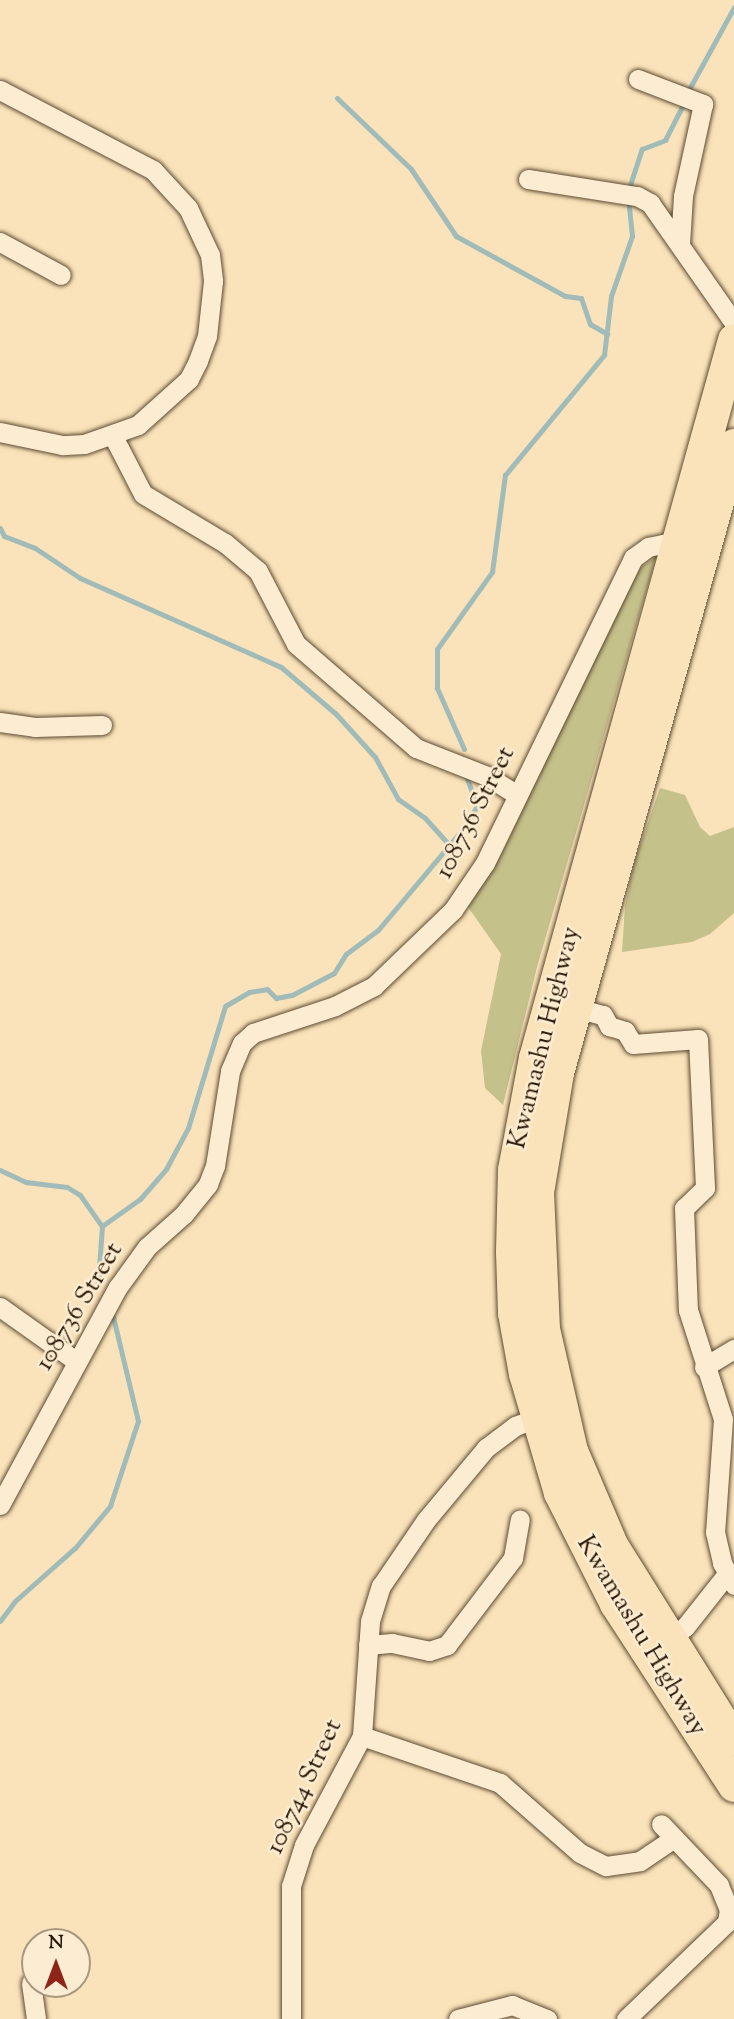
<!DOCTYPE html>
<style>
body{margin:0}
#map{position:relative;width:734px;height:2019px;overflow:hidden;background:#fae3ba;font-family:"Sorts Mill Goudy",serif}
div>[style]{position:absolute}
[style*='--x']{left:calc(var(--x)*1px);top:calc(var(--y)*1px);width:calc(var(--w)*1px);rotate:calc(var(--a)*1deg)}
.green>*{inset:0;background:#c5c18b}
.stream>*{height:5px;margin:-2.5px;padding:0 2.5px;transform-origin:2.5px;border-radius:2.5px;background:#a1bcb8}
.roads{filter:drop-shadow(0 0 2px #5d4a32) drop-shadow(0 0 2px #5d4a32)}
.minor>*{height:19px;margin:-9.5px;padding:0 9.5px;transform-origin:9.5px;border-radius:9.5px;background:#fcedd2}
.primary>*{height:32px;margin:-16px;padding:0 16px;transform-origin:16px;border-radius:16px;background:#fae3ba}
span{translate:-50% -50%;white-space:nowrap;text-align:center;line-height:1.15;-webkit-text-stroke:5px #fcedd2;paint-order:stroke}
.street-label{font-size:26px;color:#291705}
.north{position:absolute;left:21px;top:1928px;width:70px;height:70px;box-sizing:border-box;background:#fcedd2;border:2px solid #a89780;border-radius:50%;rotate:0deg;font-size:19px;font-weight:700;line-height:28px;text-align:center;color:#291705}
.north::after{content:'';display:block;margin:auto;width:24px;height:32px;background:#8f2418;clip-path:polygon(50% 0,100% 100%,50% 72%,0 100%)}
</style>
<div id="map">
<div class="green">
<i style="clip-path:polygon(656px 557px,537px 967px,503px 1105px,485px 1088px,481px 1051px,501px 954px,468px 907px,500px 857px,637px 570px)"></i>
<i style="clip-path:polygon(660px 788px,685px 795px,700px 827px,710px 836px,734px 827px,734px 913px,710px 934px,692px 942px,622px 952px,625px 906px,634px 863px)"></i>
</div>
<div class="stream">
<i style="--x:687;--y:93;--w:98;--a:-61.3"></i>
<i style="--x:337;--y:98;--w:103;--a:43.8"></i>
<i style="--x:411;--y:169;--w:81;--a:56.1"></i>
<i style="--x:456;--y:236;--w:124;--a:28.8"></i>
<i style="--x:565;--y:296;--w:16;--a:7"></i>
<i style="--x:581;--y:298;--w:28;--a:71"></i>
<i style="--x:590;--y:324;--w:20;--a:30"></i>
<i style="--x:630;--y:185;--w:38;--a:-72"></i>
<i style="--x:642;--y:149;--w:25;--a:-21"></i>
<i style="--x:665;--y:140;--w:39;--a:-63"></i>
<i style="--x:0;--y:528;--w:9;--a:63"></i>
<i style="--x:4;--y:536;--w:33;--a:21"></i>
<i style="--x:35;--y:548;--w:54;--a:33.7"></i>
<i style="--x:80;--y:578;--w:220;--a:23.9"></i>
<i style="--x:281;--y:667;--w:72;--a:40.5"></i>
<i style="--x:336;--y:714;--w:58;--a:47.8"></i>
<i style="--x:375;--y:757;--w:48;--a:61.3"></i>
<i style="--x:398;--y:799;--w:33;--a:35"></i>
<i style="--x:425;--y:818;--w:38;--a:48"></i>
<i style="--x:464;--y:749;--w:67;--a:-113.9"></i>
<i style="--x:437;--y:688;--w:39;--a:-90"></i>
<i style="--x:437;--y:649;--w:95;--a:-54.5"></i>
<i style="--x:492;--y:572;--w:98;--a:-82.4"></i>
<i style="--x:505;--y:475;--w:156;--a:-50.5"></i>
<i style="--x:604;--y:355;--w:59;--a:-83.2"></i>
<i style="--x:611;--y:296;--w:64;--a:-70.7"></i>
<i style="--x:632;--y:236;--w:38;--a:-96"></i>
<i style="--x:0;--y:1170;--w:29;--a:25"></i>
<i style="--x:26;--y:1182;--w:41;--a:7"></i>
<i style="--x:67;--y:1187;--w:15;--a:32"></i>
<i style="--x:80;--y:1195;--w:38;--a:55"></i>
<i style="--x:102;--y:1226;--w:56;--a:94.1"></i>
<i style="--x:102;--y:1226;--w:47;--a:-35.4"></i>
<i style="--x:140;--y:1199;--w:40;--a:-49"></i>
<i style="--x:166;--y:1169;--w:47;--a:-61.8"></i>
<i style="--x:188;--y:1128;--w:127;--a:-73.1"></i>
<i style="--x:225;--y:1006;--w:28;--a:-30"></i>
<i style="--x:249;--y:992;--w:18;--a:-9"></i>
<i style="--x:267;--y:989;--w:13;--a:45"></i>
<i style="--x:276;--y:998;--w:16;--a:-11"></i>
<i style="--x:292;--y:995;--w:47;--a:-27.6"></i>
<i style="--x:334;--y:973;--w:22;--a:-58"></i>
<i style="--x:346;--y:954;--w:40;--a:-37"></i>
<i style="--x:378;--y:930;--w:131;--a:-50"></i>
<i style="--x:462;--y:830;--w:28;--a:-58"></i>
<i style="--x:477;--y:806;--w:33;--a:-110"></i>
<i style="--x:0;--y:1621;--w:25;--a:-53"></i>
<i style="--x:15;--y:1601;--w:80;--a:-41.5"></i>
<i style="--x:75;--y:1548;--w:55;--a:-50.2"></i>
<i style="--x:110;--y:1506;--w:89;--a:-71.8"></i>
<i style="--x:138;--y:1421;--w:107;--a:-103.5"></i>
</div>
<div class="roads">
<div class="minor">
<i style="--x:638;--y:79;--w:70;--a:21"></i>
<i style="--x:703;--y:104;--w:94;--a:102.3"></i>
<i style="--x:683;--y:196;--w:48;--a:93.6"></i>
<i style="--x:0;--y:90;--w:173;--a:27.6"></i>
<i style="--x:153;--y:170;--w:52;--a:47.4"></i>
<i style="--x:188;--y:208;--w:52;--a:64.9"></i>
<i style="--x:210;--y:255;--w:26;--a:83"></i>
<i style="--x:213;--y:281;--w:55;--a:96.2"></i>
<i style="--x:207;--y:336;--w:27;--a:110"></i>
<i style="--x:198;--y:361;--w:20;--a:117"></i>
<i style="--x:189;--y:379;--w:69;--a:138"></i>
<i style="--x:138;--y:425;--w:57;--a:160.6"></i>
<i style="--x:84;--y:444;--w:22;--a:177"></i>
<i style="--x:62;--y:445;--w:63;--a:-168.2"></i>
<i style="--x:528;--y:179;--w:110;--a:8.9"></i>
<i style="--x:637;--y:196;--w:15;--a:28"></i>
<i style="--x:650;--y:203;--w:146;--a:55"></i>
<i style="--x:0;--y:242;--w:69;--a:28.4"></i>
<i style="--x:113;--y:436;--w:65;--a:62.7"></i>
<i style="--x:143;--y:494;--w:96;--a:30.9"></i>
<i style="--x:225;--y:543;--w:43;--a:40.3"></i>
<i style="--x:258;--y:571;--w:82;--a:62.5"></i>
<i style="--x:296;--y:644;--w:159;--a:40.9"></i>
<i style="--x:416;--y:748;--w:76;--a:21.5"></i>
<i style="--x:487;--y:776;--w:36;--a:32"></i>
<i style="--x:0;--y:722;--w:35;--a:8"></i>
<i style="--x:35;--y:727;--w:67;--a:-1.7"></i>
<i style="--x:576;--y:1008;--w:28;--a:15"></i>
<i style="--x:603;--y:1015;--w:13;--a:61"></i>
<i style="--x:609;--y:1026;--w:17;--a:17"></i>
<i style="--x:625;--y:1031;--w:15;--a:58"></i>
<i style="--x:633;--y:1044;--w:65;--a:-4.4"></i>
<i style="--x:698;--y:1039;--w:149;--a:87.3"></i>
<i style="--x:705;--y:1188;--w:29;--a:136"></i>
<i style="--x:684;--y:1208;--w:102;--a:87.8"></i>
<i style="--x:688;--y:1310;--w:114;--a:72.2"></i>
<i style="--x:723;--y:1419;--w:113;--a:94"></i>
<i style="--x:715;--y:1532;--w:32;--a:77"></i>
<i style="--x:722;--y:1563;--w:25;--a:61"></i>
<i style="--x:0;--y:1307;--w:93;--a:35.4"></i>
<i style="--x:704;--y:1367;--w:35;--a:-31"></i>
<i style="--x:0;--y:1505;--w:248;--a:-61.6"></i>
<i style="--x:118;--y:1287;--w:49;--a:-54.1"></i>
<i style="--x:147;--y:1247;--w:50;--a:-41.7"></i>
<i style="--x:184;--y:1214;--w:38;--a:-51"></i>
<i style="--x:208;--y:1184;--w:19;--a:-69"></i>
<i style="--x:215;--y:1166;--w:96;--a:-81"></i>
<i style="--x:230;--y:1071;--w:30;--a:-67"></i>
<i style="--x:242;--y:1043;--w:15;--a:-42"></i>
<i style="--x:253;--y:1033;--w:86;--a:-18.2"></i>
<i style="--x:335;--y:1006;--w:44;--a:-27.1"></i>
<i style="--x:374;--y:986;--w:110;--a:-43.9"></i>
<i style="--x:453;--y:910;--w:57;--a:-55.8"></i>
<i style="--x:485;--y:863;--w:339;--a:-64.1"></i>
<i style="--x:633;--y:558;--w:19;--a:-36"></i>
<i style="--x:648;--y:547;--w:40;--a:-12"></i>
<i style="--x:663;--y:1644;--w:28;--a:-38"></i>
<i style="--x:685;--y:1627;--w:68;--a:-51.6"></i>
<i style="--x:368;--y:1645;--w:24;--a:-5"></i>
<i style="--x:392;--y:1643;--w:38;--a:12"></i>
<i style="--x:429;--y:1651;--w:19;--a:-18"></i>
<i style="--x:447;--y:1645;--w:109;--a:-52.8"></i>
<i style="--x:513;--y:1558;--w:39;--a:-80"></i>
<i style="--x:362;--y:1736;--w:146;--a:18.8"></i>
<i style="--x:500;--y:1783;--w:106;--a:41.2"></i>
<i style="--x:580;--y:1853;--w:29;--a:27"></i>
<i style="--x:606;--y:1866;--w:34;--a:-8"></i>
<i style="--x:640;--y:1861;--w:40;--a:-34"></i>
<i style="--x:31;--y:1983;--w:36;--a:82"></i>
<i style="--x:291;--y:2019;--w:133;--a:-90"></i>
<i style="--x:291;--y:1886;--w:43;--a:-72.4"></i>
<i style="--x:304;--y:1845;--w:123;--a:-62"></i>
<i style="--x:362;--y:1736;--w:115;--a:-86"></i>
<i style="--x:370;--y:1621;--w:37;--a:-73"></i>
<i style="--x:381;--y:1586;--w:80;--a:-55.7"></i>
<i style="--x:426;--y:1520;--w:94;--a:-50.2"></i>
<i style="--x:486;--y:1448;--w:36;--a:-37"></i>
<i style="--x:515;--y:1426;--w:33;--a:-20"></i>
<i style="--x:458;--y:2019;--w:56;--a:-14.5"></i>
<i style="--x:512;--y:2005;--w:38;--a:22"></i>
<i style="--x:626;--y:2019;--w:140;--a:-43.8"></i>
<i style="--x:727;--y:1922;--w:12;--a:-81"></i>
<i style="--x:729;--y:1910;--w:27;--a:-112"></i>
<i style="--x:719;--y:1885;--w:84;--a:-133.6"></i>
</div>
<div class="primary">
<i style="--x:734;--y:340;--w:745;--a:105.49"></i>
<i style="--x:535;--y:1058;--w:114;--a:100.6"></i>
<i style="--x:514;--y:1170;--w:82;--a:91.4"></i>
<i style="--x:512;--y:1252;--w:61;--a:88.1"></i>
<i style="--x:514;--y:1313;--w:62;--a:79.8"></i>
<i style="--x:525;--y:1374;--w:124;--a:73.6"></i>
<i style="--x:560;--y:1493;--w:124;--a:63.2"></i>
<i style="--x:616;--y:1604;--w:217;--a:57"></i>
<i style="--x:734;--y:445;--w:652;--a:105.66"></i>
<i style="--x:558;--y:1073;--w:121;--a:99.5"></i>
<i style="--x:538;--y:1192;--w:137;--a:87.5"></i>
<i style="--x:544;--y:1329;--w:125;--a:77.1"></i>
<i style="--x:572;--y:1451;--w:102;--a:66.9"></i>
<i style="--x:612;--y:1545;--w:230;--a:58"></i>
</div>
</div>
<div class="street-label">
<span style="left:476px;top:813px;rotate:-63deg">108736 Street</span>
<span style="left:545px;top:1038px;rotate:-76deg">Kwamashu Highway</span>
<span style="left:80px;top:1307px;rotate:-59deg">108736 Street</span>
<span style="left:641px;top:1636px;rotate:59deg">Kwamashu Highway</span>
<span style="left:305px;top:1787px;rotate:-65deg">108744 Street</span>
</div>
<div class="north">N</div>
</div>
